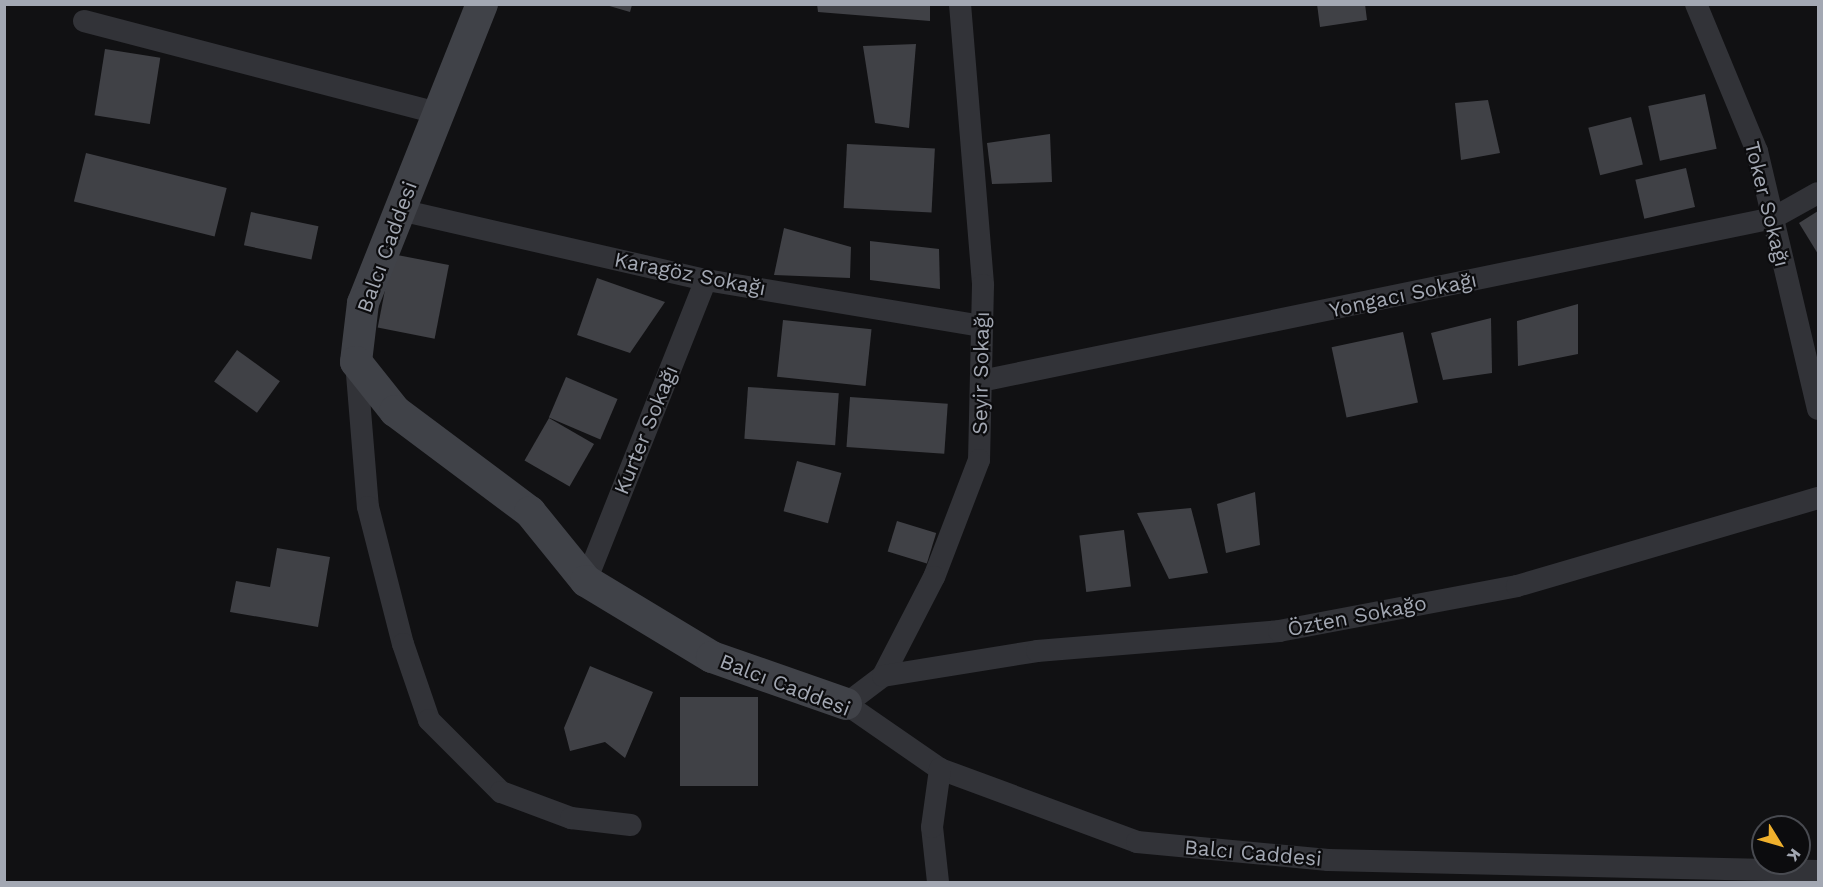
<!DOCTYPE html>
<meta charset="utf-8">
<style>
body{margin:0}
#map{position:relative;width:1823px;height:887px;overflow:hidden;background:#111113;font-family:"Work Sans",sans-serif}
div>[style]{position:absolute}
[style*='--x']{left:calc(var(--x)*1px);top:calc(var(--y)*1px);width:calc(var(--w)*1px);rotate:calc(var(--a)*1deg)}
.building>*{inset:0;background:#404146;transform-origin:0 0}
.street>*{height:22px;margin:-11px;padding:0 11px;transform-origin:11px;border-radius:11px;background:#323338}
.secondary>*{height:32px;margin:-16px;padding:0 16px;transform-origin:16px;border-radius:16px;background:#404248}
span{translate:-50% -50%;white-space:nowrap;text-align:center;line-height:1.15;-webkit-text-stroke:4.5px #0c0c0e;paint-order:stroke}
.street-label{font-size:21px;color:#a3a8b3}
.frame{position:absolute;inset:0;border:6px solid #a3a8b3;pointer-events:none}
.north{position:absolute;left:1751px;top:815px;width:60px;height:60px;box-sizing:border-box;background:#0c0c0e;border:2px solid #484a50;border-radius:50%;rotate:127deg;font-size:16px;font-weight:700;line-height:24px;text-align:center;color:#a3a8b3}
.north::after{content:'';display:block;margin:auto;width:21px;height:27px;background:#efb02d;clip-path:polygon(50% 0,100% 100%,50% 72%,0 100%)}
</style>
<div id="map">
<div class="building">
<i style="clip-path:polygon(817px 4px,930px 4px,930px 21px,818px 12px)"></i>
<i style="clip-path:polygon(1317px 4px,1365px 4px,1367px 20px,1320px 27px)"></i>
<i style="clip-path:polygon(606px 5px,632px 5px,630px 12px)"></i>
<i style="clip-path:polygon(916px 44px,909px 128px,875px 123px,863px 46px)"></i>
<i style="left:105px;top:49px;width:56px;height:67px;rotate:9deg"></i>
<i style="left:1705px;top:94px;width:56px;height:58px;rotate:78deg"></i>
<i style="clip-path:polygon(1488px 100px,1500px 153px,1461px 160px,1455px 103px)"></i>
<i style="left:1631px;top:117px;width:49px;height:44px;rotate:76deg"></i>
<i style="clip-path:polygon(1050px 134px,1052px 182px,992px 184px,987px 143px)"></i>
<i style="left:847px;top:144px;width:88px;height:64px;rotate:3deg"></i>
<i style="left:86px;top:153px;width:145px;height:50px;rotate:14deg"></i>
<i style="left:1686px;top:168px;width:40px;height:52px;rotate:77deg"></i>
<i style="clip-path:polygon(1818px 211px,1818px 254px,1799px 223px)"></i>
<i style="left:251px;top:212px;width:69px;height:34px;rotate:12deg"></i>
<i style="clip-path:polygon(784px 228px,851px 247px,850px 278px,774px 275px)"></i>
<i style="clip-path:polygon(870px 241px,939px 249px,940px 289px,870px 280px)"></i>
<i style="left:392px;top:254px;width:58px;height:75px;rotate:11deg"></i>
<i style="clip-path:polygon(597px 278px,665px 302px,630px 353px,577px 335px)"></i>
<i style="clip-path:polygon(1578px 304px,1578px 354px,1518px 366px,1517px 321px)"></i>
<i style="clip-path:polygon(1491px 318px,1492px 373px,1443px 380px,1431px 333px)"></i>
<i style="left:783px;top:320px;width:89px;height:57px;rotate:6deg"></i>
<i style="left:1403px;top:332px;width:72px;height:73px;rotate:78deg"></i>
<i style="left:237px;top:350px;width:53px;height:39px;rotate:36deg"></i>
<i style="left:566px;top:377px;width:56px;height:44px;rotate:23deg"></i>
<i style="left:748px;top:387px;width:91px;height:52px;rotate:4deg"></i>
<i style="left:850px;top:397px;width:98px;height:50px;rotate:4deg"></i>
<i style="left:549px;top:418px;width:52px;height:49px;rotate:30deg"></i>
<i style="left:797px;top:461px;width:46px;height:52px;rotate:15deg"></i>
<i style="clip-path:polygon(1255px 492px,1260px 545px,1226px 553px,1217px 504px)"></i>
<i style="clip-path:polygon(1191px 508px,1208px 573px,1169px 579px,1137px 513px)"></i>
<i style="left:897px;top:521px;width:41px;height:32px;rotate:17deg"></i>
<i style="left:1124px;top:530px;width:57px;height:45px;rotate:83deg"></i>
<i style="clip-path:polygon(277px 548px,330px 557px,318px 627px,230px 612px,236px 581px,270px 587px)"></i>
<i style="clip-path:polygon(590px 666px,653px 692px,625px 758px,605px 742px,570px 751px,564px 728px)"></i>
<i style="left:680px;top:697px;width:78px;height:89px"></i>
</div>
<div class="street">
<i style="--x:960;--y:4;--w:282;--a:85.3"></i>
<i style="--x:983;--y:285;--w:175;--a:91.3"></i>
<i style="--x:979;--y:460;--w:125;--a:111"></i>
<i style="--x:934;--y:577;--w:111;--a:117.3"></i>
<i style="--x:883;--y:676;--w:46;--a:142.9"></i>
<i style="--x:846;--y:704;--w:114;--a:34.7"></i>
<i style="--x:940;--y:769;--w:210;--a:20.3"></i>
<i style="--x:1137;--y:842;--w:192;--a:5.4"></i>
<i style="--x:1328;--y:860;--w:490;--a:1.3"></i>
<i style="--x:1696;--y:4;--w:159;--a:67.5"></i>
<i style="--x:1757;--y:151;--w:265;--a:76.7"></i>
<i style="--x:84;--y:21;--w:364;--a:14.6"></i>
<i style="--x:400;--y:210;--w:314;--a:12.9"></i>
<i style="--x:706;--y:280;--w:280;--a:9.5"></i>
<i style="--x:356;--y:362;--w:145;--a:85.3"></i>
<i style="--x:368;--y:507;--w:141;--a:75.7"></i>
<i style="--x:403;--y:644;--w:80;--a:71.1"></i>
<i style="--x:429;--y:720;--w:102;--a:45"></i>
<i style="--x:501;--y:792;--w:75;--a:20.4"></i>
<i style="--x:571;--y:818;--w:60;--a:6.7"></i>
<i style="--x:981;--y:381;--w:809;--a:-11.63"></i>
<i style="--x:1773;--y:218;--w:51;--a:-29.1"></i>
<i style="--x:586;--y:581;--w:324;--a:-68.3"></i>
<i style="--x:883;--y:676;--w:156;--a:-9.2"></i>
<i style="--x:1037;--y:651;--w:243;--a:-4.7"></i>
<i style="--x:1279;--y:631;--w:242;--a:-10.7"></i>
<i style="--x:1517;--y:586;--w:314;--a:-16.3"></i>
<i style="--x:938;--y:882;--w:55;--a:-96.2"></i>
<i style="--x:932;--y:827;--w:59;--a:-82.1"></i>
</div>
<div class="secondary">
<i style="--x:482;--y:4;--w:322;--a:111.7"></i>
<i style="--x:363;--y:303;--w:59;--a:96.8"></i>
<i style="--x:356;--y:362;--w:63;--a:51.5"></i>
<i style="--x:395;--y:411;--w:169;--a:36.8"></i>
<i style="--x:530;--y:512;--w:89;--a:50.9"></i>
<i style="--x:586;--y:581;--w:147;--a:31.1"></i>
<i style="--x:712;--y:657;--w:142;--a:19.3"></i>
</div>
<div class="street-label">
<span style="left:1767px;top:204px;rotate:76deg">Toker Sokağı</span>
<span style="left:387px;top:247px;rotate:-70deg">Balcı Caddesi</span>
<span style="left:690px;top:274px;rotate:11deg">Karagöz Sokağı</span>
<span style="left:1403px;top:295px;rotate:-12deg">Yongacı Sokağı</span>
<span style="left:981px;top:373px;rotate:-89deg">Seyir Sokağı</span>
<span style="left:646px;top:430px;rotate:-68deg">Kurter Sokağı</span>
<span style="left:1357px;top:616px;rotate:-11deg">Özten Sokağo</span>
<span style="left:785px;top:685px;rotate:21deg">Balcı Caddesi</span>
<span style="left:1253px;top:853px;rotate:5deg">Balcı Caddesi</span>
</div>
<div class="frame"></div>
<div class="north">K</div>
</div>
